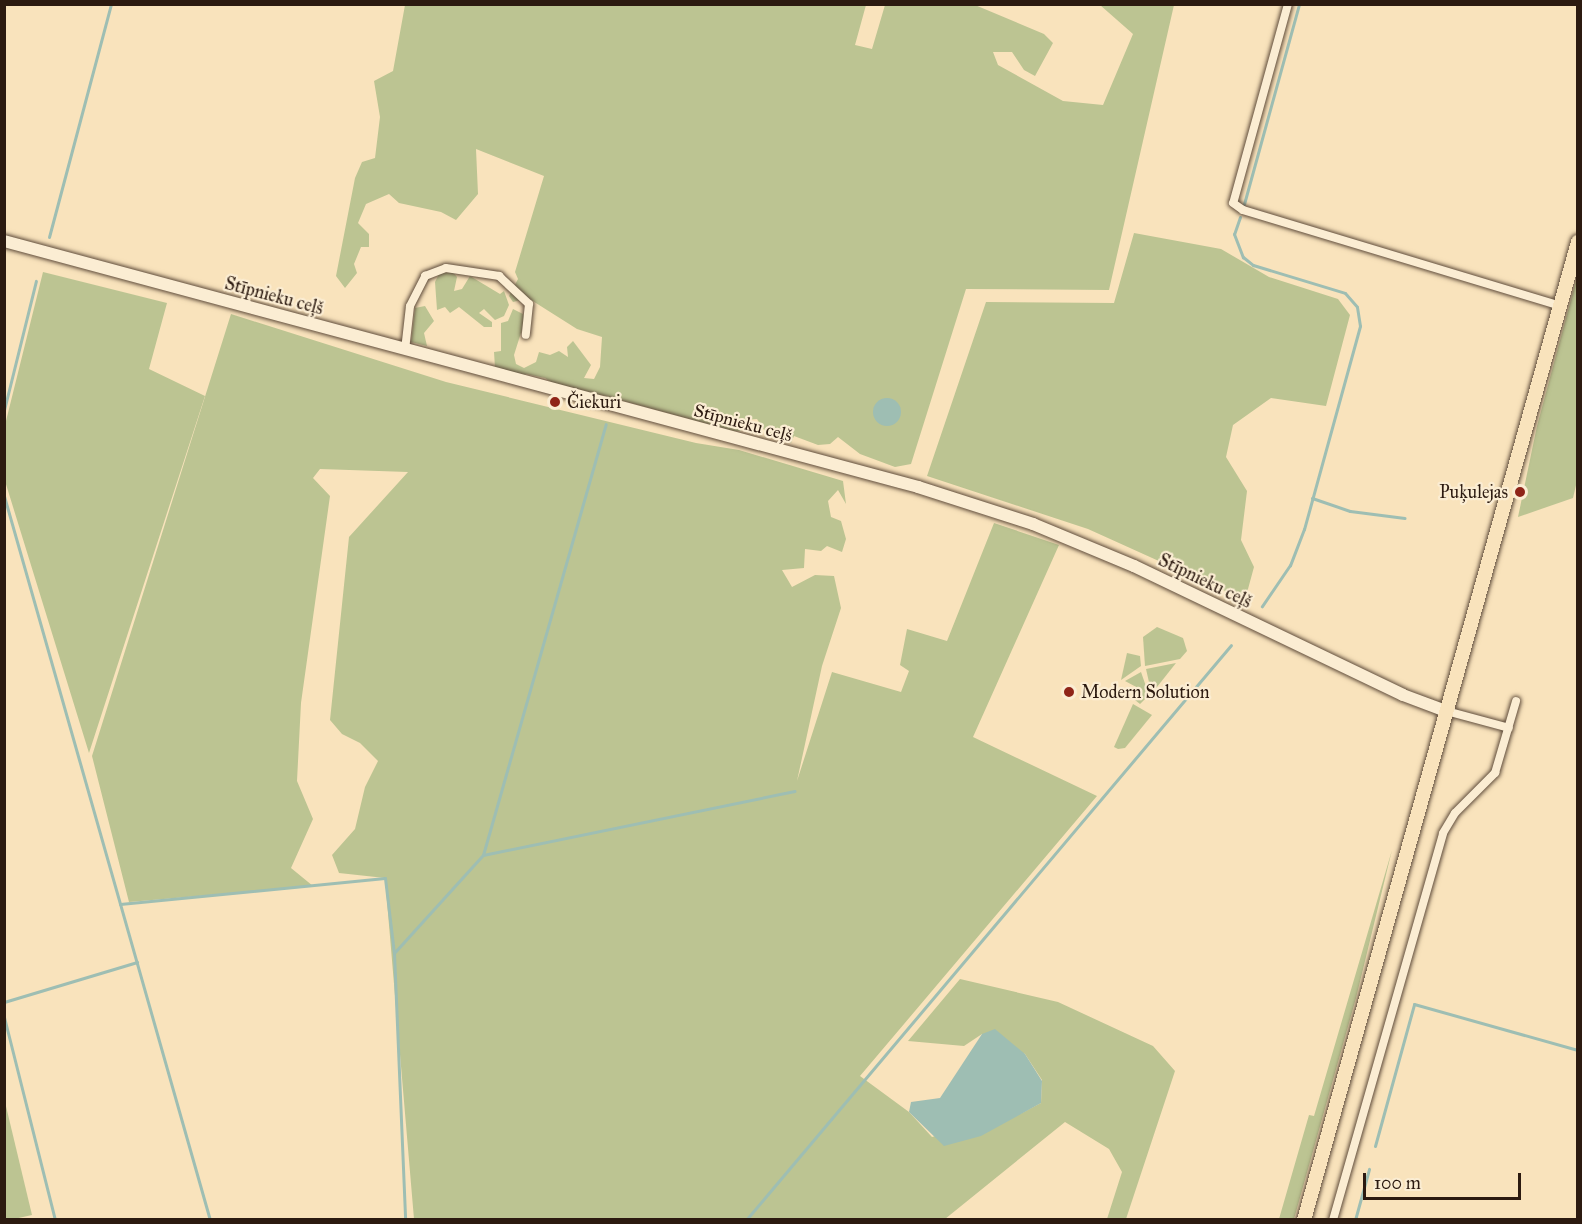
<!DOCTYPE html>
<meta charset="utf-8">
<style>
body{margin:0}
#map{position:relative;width:1582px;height:1224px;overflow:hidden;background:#f9e3bc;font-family:"IM FELL Great Primer",serif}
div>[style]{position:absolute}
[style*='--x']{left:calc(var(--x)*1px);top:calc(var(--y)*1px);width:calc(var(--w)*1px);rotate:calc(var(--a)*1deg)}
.green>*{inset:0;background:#bcc492}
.water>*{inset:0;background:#9ebeb3}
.round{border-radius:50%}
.stream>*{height:3px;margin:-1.5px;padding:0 1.5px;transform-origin:1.5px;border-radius:1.5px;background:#9ebeb3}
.roads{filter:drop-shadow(0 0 2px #5f4c3b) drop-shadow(0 0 2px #5f4c3b)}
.street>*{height:8px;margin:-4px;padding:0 4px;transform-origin:4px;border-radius:4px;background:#fbedd3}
.secondary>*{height:12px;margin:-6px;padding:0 6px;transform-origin:6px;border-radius:6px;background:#fbedd3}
.primary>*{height:14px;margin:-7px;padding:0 7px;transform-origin:7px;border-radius:7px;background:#f9e3bc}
.dots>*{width:16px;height:16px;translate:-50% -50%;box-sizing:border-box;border:3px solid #fbedd3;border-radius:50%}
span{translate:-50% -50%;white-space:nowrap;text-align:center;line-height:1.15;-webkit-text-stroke:4.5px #fbedd3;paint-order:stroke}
.street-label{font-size:18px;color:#2c1a10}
.poi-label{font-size:18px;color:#2c1a10}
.left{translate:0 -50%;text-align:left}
.right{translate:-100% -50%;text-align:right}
.frame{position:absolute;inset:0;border:6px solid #2c1a10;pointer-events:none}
.scale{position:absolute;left:1363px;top:1173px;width:158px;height:27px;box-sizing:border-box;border:3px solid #2c1a10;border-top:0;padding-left:8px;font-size:18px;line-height:21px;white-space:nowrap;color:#2c1a10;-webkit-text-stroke:4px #fbedd3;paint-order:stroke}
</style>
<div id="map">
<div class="green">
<i style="clip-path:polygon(405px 5px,866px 5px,855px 45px,872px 49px,885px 5px,975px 5px,1044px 34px,1053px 43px,1035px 76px,1024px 70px,1012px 52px,993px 52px,998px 65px,1063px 101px,1103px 105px,1133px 34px,1100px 5px,1174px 5px,1109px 290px,966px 289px,911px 464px,895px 467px,860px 454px,838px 437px,830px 444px,818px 445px,794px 436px,791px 443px,768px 436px,757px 419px,744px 420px,741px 431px,733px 431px,602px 395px,584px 395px,571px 387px,561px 389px,545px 378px,526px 374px,519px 378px,495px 368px,494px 352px,501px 351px,501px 323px,508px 321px,513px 309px,523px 314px,525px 320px,514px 355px,516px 364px,524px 368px,536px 362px,539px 352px,550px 355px,559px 351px,568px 357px,567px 347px,573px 341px,591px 365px,584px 378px,594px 379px,600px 367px,602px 337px,577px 329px,528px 298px,513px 302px,509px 296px,518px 279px,515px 272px,544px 176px,476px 149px,478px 194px,456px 220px,441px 212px,399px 203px,389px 194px,366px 204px,358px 223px,369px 234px,369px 247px,361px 247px,354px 264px,357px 273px,345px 288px,336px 276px,355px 178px,362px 162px,375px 158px,380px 117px,374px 81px,393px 71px)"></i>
<i style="clip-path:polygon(1134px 233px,1221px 249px,1269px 277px,1338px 299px,1350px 315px,1326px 406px,1271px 398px,1233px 425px,1226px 457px,1247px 491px,1241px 540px,1254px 567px,1245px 600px,1088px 529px,927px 476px,986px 302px,1114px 303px)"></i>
<i style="clip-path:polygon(452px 271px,457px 277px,454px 291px,462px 289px,470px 276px,500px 294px,504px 291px,509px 305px,504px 316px,495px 320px,484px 309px,479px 313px,492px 322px,492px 327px,484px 327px,459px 307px,450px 313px,445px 307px,437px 310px,435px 282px,439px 274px)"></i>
<i style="clip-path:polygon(43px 272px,167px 303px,149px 369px,205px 396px,89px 753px,5px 481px,5px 425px)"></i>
<i style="clip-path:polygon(1577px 277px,1577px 481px,1573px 498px,1518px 517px,1537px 426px)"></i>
<i style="clip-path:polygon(425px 306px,434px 321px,424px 333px,427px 346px,411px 342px,415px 308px)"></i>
<i style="clip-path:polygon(231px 314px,446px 382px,696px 443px,739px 450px,843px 481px,846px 504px,838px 490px,828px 501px,831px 517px,841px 521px,846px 539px,842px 552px,827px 546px,821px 551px,805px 549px,804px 568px,782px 570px,792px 587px,815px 575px,834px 576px,841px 608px,822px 666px,797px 781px,832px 672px,901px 692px,909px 671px,900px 665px,907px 629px,947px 641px,994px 523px,1059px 545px,973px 737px,1097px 796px,860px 1076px,909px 1112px,932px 1137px,1022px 1113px,1041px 1103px,1042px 1080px,1025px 1054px,982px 1034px,964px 1046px,908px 1041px,960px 979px,1058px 1002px,1153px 1046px,1175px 1071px,1126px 1219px,1107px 1219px,1122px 1172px,1109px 1149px,1065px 1122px,945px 1219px,414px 1219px,385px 878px,339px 873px,332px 855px,355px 829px,365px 787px,378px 761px,360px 743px,342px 734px,330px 720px,349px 537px,408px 472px,320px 469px,313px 478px,330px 496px,301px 703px,297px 781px,313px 819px,291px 868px,313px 886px,129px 902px,92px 756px)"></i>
<i style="clip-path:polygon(1157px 627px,1183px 638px,1187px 651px,1180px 659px,1145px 666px,1143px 637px)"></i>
<i style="clip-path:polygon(1127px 653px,1140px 656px,1141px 666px,1121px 680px)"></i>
<i style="clip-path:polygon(1176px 663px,1153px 692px,1151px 691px,1146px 669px)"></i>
<i style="clip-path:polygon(1141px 672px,1149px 695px,1140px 704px,1135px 700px,1140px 689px,1125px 681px)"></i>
<i style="clip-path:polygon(1133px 704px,1152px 715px,1125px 748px,1118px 749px,1114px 747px)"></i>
<i style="clip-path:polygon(1392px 850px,1356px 998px,1294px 1219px,1279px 1219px,1309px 1115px,1314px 1116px)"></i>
<i style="clip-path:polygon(5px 1102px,32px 1215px,14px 1219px,5px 1219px)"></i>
</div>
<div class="water">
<i class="round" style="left:873px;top:398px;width:28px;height:28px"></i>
<i style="clip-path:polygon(995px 1029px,1025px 1054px,1042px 1081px,1041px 1103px,981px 1136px,944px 1146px,909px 1112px,911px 1102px,940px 1098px,982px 1034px)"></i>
</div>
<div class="stream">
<i style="--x:1244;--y:204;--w:207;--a:-74.6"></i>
<i style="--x:1240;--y:217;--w:18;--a:109"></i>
<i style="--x:1234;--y:234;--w:25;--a:69"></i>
<i style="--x:1243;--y:257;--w:13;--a:39"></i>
<i style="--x:1253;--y:265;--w:96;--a:16.9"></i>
<i style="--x:1345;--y:293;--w:18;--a:49"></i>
<i style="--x:1357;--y:307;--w:19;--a:81"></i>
<i style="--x:1360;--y:326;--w:211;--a:105.4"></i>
<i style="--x:1304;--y:529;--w:39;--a:111"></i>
<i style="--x:1290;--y:565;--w:50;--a:124.3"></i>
<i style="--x:49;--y:237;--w:241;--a:-75.1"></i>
<i style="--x:4;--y:410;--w:133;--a:-76.1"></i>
<i style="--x:4;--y:496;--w:753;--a:74.12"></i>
<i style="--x:1312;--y:498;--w:40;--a:18.9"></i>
<i style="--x:1350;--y:511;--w:55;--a:7.3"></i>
<i style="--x:483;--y:855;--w:318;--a:-11.6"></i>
<i style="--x:120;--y:904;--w:266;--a:-5.6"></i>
<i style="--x:385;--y:878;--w:76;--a:83.2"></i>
<i style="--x:394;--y:953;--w:267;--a:87.6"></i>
<i style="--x:394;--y:953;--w:132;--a:-47.8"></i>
<i style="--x:483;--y:855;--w:448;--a:-74.1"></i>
<i style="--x:4;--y:1002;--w:139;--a:-16.7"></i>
<i style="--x:4;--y:1017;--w:209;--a:75.9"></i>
<i style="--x:1375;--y:1146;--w:147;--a:-74.6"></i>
<i style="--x:1414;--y:1004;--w:170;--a:15.7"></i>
<i style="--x:746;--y:1220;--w:752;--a:-49.85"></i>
<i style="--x:1355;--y:1220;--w:53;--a:-74.6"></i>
</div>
<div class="roads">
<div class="street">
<i style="--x:1288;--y:4;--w:206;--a:105.4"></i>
<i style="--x:1233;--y:203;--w:12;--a:35"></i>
<i style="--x:1243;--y:210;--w:331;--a:16.8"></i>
<i style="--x:405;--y:350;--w:44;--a:-83.5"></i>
<i style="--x:410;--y:306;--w:34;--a:-63"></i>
<i style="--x:425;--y:276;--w:22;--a:-21"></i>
<i style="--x:446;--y:268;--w:54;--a:8.6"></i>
<i style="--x:499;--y:276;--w:41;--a:43"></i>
<i style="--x:529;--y:304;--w:31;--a:96"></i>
<i style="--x:1446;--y:711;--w:65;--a:15.1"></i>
<i style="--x:1333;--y:1220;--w:402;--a:-74.1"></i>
<i style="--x:1443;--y:833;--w:23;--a:-59"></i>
<i style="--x:1455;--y:813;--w:57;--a:-45"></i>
<i style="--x:1495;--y:773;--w:75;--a:-73.7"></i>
</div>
<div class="secondary">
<i style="--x:4;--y:241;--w:947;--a:15.06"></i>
<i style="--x:918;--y:487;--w:121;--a:17.8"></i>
<i style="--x:1033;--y:524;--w:109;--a:22.6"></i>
<i style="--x:1134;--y:566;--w:298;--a:25.6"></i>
<i style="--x:1403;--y:695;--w:46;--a:20.4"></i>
</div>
<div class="primary">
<i style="--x:1304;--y:1220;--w:1016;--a:-74.35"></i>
</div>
</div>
<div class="dots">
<i style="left:555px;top:402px;background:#8f2418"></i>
<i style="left:1520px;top:492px;background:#8f2418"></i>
<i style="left:1069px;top:692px;background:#8f2418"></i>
</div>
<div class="street-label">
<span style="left:274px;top:296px;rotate:15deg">Stīpnieku ceļš</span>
<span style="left:743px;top:423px;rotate:15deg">Stīpnieku ceļš</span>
<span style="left:1205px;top:581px;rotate:26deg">Stīpnieku ceļš</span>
</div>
<div class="poi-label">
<span class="left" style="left:567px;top:402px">Čiekuri</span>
<span class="right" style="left:1508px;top:492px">Puķulejas</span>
<span class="left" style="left:1081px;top:692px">Modern Solution</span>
</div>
<div class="frame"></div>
<div class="scale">100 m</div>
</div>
